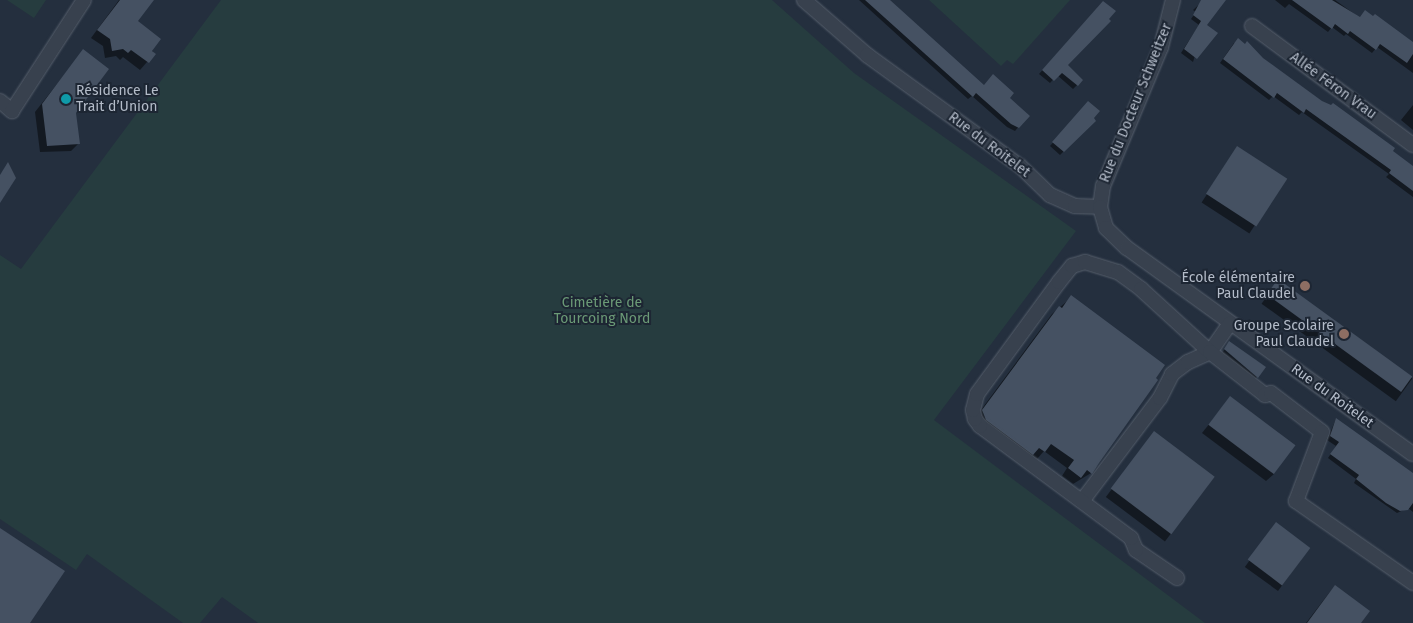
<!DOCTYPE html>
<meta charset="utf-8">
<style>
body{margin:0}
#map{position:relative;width:1413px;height:623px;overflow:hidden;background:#242f3e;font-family:"Fira Sans",sans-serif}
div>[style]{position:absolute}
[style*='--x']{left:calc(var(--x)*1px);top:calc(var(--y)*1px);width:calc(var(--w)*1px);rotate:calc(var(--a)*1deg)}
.green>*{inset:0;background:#263c3f}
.shadow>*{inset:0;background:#0007;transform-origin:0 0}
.building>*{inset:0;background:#455162;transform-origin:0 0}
.roads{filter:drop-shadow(0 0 1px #565f6c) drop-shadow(0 0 1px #565f6c)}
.minor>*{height:14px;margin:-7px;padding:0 7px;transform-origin:7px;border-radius:7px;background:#38414e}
.dots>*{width:14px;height:14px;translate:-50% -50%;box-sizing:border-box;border:2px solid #1d2633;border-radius:50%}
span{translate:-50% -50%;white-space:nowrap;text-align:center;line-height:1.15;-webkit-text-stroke:4px #1d2633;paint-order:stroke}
.street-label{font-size:14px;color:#b4bcc9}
.poi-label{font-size:14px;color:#b4bcc9}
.left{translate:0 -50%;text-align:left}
.right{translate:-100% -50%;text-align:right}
.park-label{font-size:14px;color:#6b9a76}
</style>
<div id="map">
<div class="green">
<i style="clip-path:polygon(7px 0,46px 0,34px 18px)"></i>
<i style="clip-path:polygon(221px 0,772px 0,854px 73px,1076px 231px,934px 420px,1205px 623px,258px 623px,222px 597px,200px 623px,183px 623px,87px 554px,76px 570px,0 519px,0 255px,21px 269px)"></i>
<i style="clip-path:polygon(929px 0,1070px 0,1013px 64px,1007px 60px,1001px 66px)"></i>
</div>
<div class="shadow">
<i style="clip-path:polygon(119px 0,152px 0,136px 21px,154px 54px,140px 70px,123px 57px,120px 60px,116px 56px,105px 58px,103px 46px,91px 38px)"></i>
<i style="clip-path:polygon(859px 0,888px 0,983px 87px,1008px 98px,1028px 116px,1015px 131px,1007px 127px,972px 96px,968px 99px)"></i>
<i style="clip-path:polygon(1204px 0,1223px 0,1205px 25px,1193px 62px,1181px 53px,1199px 25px,1191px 19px,1196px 12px,1193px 10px)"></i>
<i style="clip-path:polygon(1275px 0,1335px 0,1360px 18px,1413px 44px,1413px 73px,1377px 47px,1372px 53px,1346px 34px,1344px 36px,1332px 27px,1328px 32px,1289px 4px,1285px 8px)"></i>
<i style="clip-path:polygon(1103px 2px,1066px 65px,1082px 80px,1073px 89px,1057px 75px,1050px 83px,1039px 74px)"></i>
<i style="clip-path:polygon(1234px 43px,1262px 58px,1413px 168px,1413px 197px,1386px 177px,1389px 174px,1302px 112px,1299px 115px,1273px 96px,1269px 100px,1220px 63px)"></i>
<i style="clip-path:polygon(83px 51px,75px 112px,78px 144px,71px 151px,40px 152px,35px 112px)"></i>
<i style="clip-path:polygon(1413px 105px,1413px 130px,1401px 120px)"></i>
<i style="clip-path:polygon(1085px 106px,1094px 121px,1060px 155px,1050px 146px)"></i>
<i style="left:1237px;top:148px;width:57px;height:65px;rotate:33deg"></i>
<i style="left:1278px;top:281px;width:166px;height:28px;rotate:36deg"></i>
<i style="clip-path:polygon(1072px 297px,1091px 473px,1073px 484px,1062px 476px,1067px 468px,1044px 451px,1037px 459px,1031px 455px,1025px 461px,975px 418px,1052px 314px)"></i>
<i style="clip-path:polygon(1227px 346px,1264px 368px,1254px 380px,1222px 353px)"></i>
<i style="clip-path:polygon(1230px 398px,1274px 474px,1266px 481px,1202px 433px)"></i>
<i style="clip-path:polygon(1336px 419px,1413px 475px,1413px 512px,1408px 508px,1397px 513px,1354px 483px,1356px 479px,1328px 458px,1336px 446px,1327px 440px)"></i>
<i style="left:1154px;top:433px;width:74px;height:80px;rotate:37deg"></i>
<i style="left:1276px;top:524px;width:41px;height:53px;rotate:36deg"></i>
<i style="clip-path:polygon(1335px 586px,1360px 623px,1306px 623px,1329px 593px)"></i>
</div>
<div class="building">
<i style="clip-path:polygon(120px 0,154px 0,138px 21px,161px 39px,152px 51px,156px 54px,149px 63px,131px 50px,128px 53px,123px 49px,112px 51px,110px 39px,97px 30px)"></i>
<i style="clip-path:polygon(865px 0,890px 0,984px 85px,993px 74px,1014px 93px,1010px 98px,1030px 116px,1019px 128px,1011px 124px,976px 93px,973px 97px)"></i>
<i style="clip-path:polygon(1201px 0,1226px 0,1207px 25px,1218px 33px,1197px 59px,1184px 49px,1201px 21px,1193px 15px)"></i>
<i style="clip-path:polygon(1292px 0,1332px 0,1360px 17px,1365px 10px,1373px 16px,1375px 14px,1413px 42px,1413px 54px,1407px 63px,1380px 44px,1376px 50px,1350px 31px,1348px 34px,1335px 24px,1332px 29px)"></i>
<i style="clip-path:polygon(1103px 1px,1116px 11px,1109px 19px,1111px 21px,1068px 65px,1083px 80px,1078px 86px,1062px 73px,1054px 81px,1042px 70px)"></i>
<i style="clip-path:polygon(1238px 38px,1245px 44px,1247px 41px,1263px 58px,1322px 101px,1331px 105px,1333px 103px,1395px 148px,1393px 151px,1413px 166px,1413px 191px,1389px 173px,1391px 170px,1306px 109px,1304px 113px,1277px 93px,1274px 98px,1223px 59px)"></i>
<i style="clip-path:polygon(83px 49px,109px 69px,76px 113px,80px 144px,47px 146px,42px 104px)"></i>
<i style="clip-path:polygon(1088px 101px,1100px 111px,1094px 118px,1096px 121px,1064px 152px,1052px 142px)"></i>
<i style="left:1237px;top:146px;width:60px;height:57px;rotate:33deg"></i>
<i style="clip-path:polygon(8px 162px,16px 178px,0 203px,0 175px)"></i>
<i style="left:1278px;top:279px;width:166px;height:19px;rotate:36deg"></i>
<i style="clip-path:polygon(1071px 295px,1165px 365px,1156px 378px,1158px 380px,1099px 463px,1092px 474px,1087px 470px,1081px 478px,1068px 468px,1074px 460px,1051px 444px,1045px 452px,1039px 448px,1033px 455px,986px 420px,982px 410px,1059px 306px,1062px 308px)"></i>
<i style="clip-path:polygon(1229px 341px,1266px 367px,1258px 378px,1224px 349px)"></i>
<i style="left:1230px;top:396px;width:82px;height:36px;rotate:37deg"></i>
<i style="clip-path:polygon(1336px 418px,1413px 473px,1413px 503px,1408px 510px,1400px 511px,1386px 503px,1356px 479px,1359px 475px,1330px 454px,1339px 442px,1330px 436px)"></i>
<i style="left:1154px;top:431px;width:76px;height:72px;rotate:37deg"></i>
<i style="left:1276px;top:522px;width:43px;height:47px;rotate:37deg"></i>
<i style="clip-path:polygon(0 528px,65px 571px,30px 623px,0 623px)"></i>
<i style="clip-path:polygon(1335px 585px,1370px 611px,1361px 623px,1307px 623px)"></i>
</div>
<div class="roads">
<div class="minor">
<i style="--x:804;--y:0;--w:84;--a:41.1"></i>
<i style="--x:867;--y:55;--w:189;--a:36"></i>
<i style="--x:1020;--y:166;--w:42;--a:44"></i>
<i style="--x:1050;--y:195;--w:27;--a:24"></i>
<i style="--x:1075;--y:206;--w:25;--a:2"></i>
<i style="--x:1173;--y:0;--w:49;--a:104.3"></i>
<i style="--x:1161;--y:47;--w:151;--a:112.6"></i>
<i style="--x:1103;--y:186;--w:21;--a:98"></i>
<i style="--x:1100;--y:207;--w:22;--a:74"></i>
<i style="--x:1106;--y:228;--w:29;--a:44"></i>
<i style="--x:1127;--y:248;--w:352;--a:35.8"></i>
<i style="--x:1252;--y:26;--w:200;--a:36.5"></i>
<i style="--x:0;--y:101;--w:16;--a:40"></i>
<i style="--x:12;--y:111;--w:132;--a:-57"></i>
<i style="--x:1082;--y:501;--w:129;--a:-52.9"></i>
<i style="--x:1160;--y:398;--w:27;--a:-63"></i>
<i style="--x:1172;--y:374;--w:20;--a:-37"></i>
<i style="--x:1188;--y:362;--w:24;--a:-24"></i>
<i style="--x:1210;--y:352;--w:35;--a:-55"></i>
<i style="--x:1177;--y:578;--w:50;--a:-145.7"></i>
<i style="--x:1136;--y:550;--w:13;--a:-113"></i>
<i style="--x:1131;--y:538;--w:188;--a:-143.4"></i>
<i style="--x:980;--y:426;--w:9;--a:-126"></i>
<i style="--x:975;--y:419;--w:9;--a:-103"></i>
<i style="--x:973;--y:410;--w:16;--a:-76"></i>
<i style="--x:977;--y:394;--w:139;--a:-53.8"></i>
<i style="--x:1059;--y:282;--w:21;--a:-51"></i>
<i style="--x:1072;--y:266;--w:14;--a:-17"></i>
<i style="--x:1085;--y:262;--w:34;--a:17"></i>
<i style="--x:1118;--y:272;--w:29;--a:36"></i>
<i style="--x:1141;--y:289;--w:93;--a:42.4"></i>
<i style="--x:1210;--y:352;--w:70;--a:38"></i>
<i style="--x:1265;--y:395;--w:6;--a:-18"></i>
<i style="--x:1271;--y:393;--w:64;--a:37.4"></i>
<i style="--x:1322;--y:432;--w:74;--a:110.6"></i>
<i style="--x:1296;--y:501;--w:143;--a:35"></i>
</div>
</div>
<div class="dots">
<i style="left:66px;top:99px;background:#0f9aa8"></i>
<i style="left:1305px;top:286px;background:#8d6e63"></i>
<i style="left:1344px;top:334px;background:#8d6e63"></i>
</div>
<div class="street-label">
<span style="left:1333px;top:86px;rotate:36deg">Allée Féron Vrau</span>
<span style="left:1136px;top:103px;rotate:-68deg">Rue du Docteur Schweitzer</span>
<span style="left:989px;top:145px;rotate:37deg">Rue du Roitelet</span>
<span style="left:1332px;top:396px;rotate:36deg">Rue du Roitelet</span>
</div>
<div class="poi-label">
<span class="left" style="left:76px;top:99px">Résidence Le<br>Trait d’Union</span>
<span class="right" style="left:1295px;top:286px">École élémentaire<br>Paul Claudel</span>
<span class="right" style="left:1334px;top:334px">Groupe Scolaire<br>Paul Claudel</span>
</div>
<div class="park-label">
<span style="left:602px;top:311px">Cimetière de<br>Tourcoing Nord</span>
</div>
</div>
